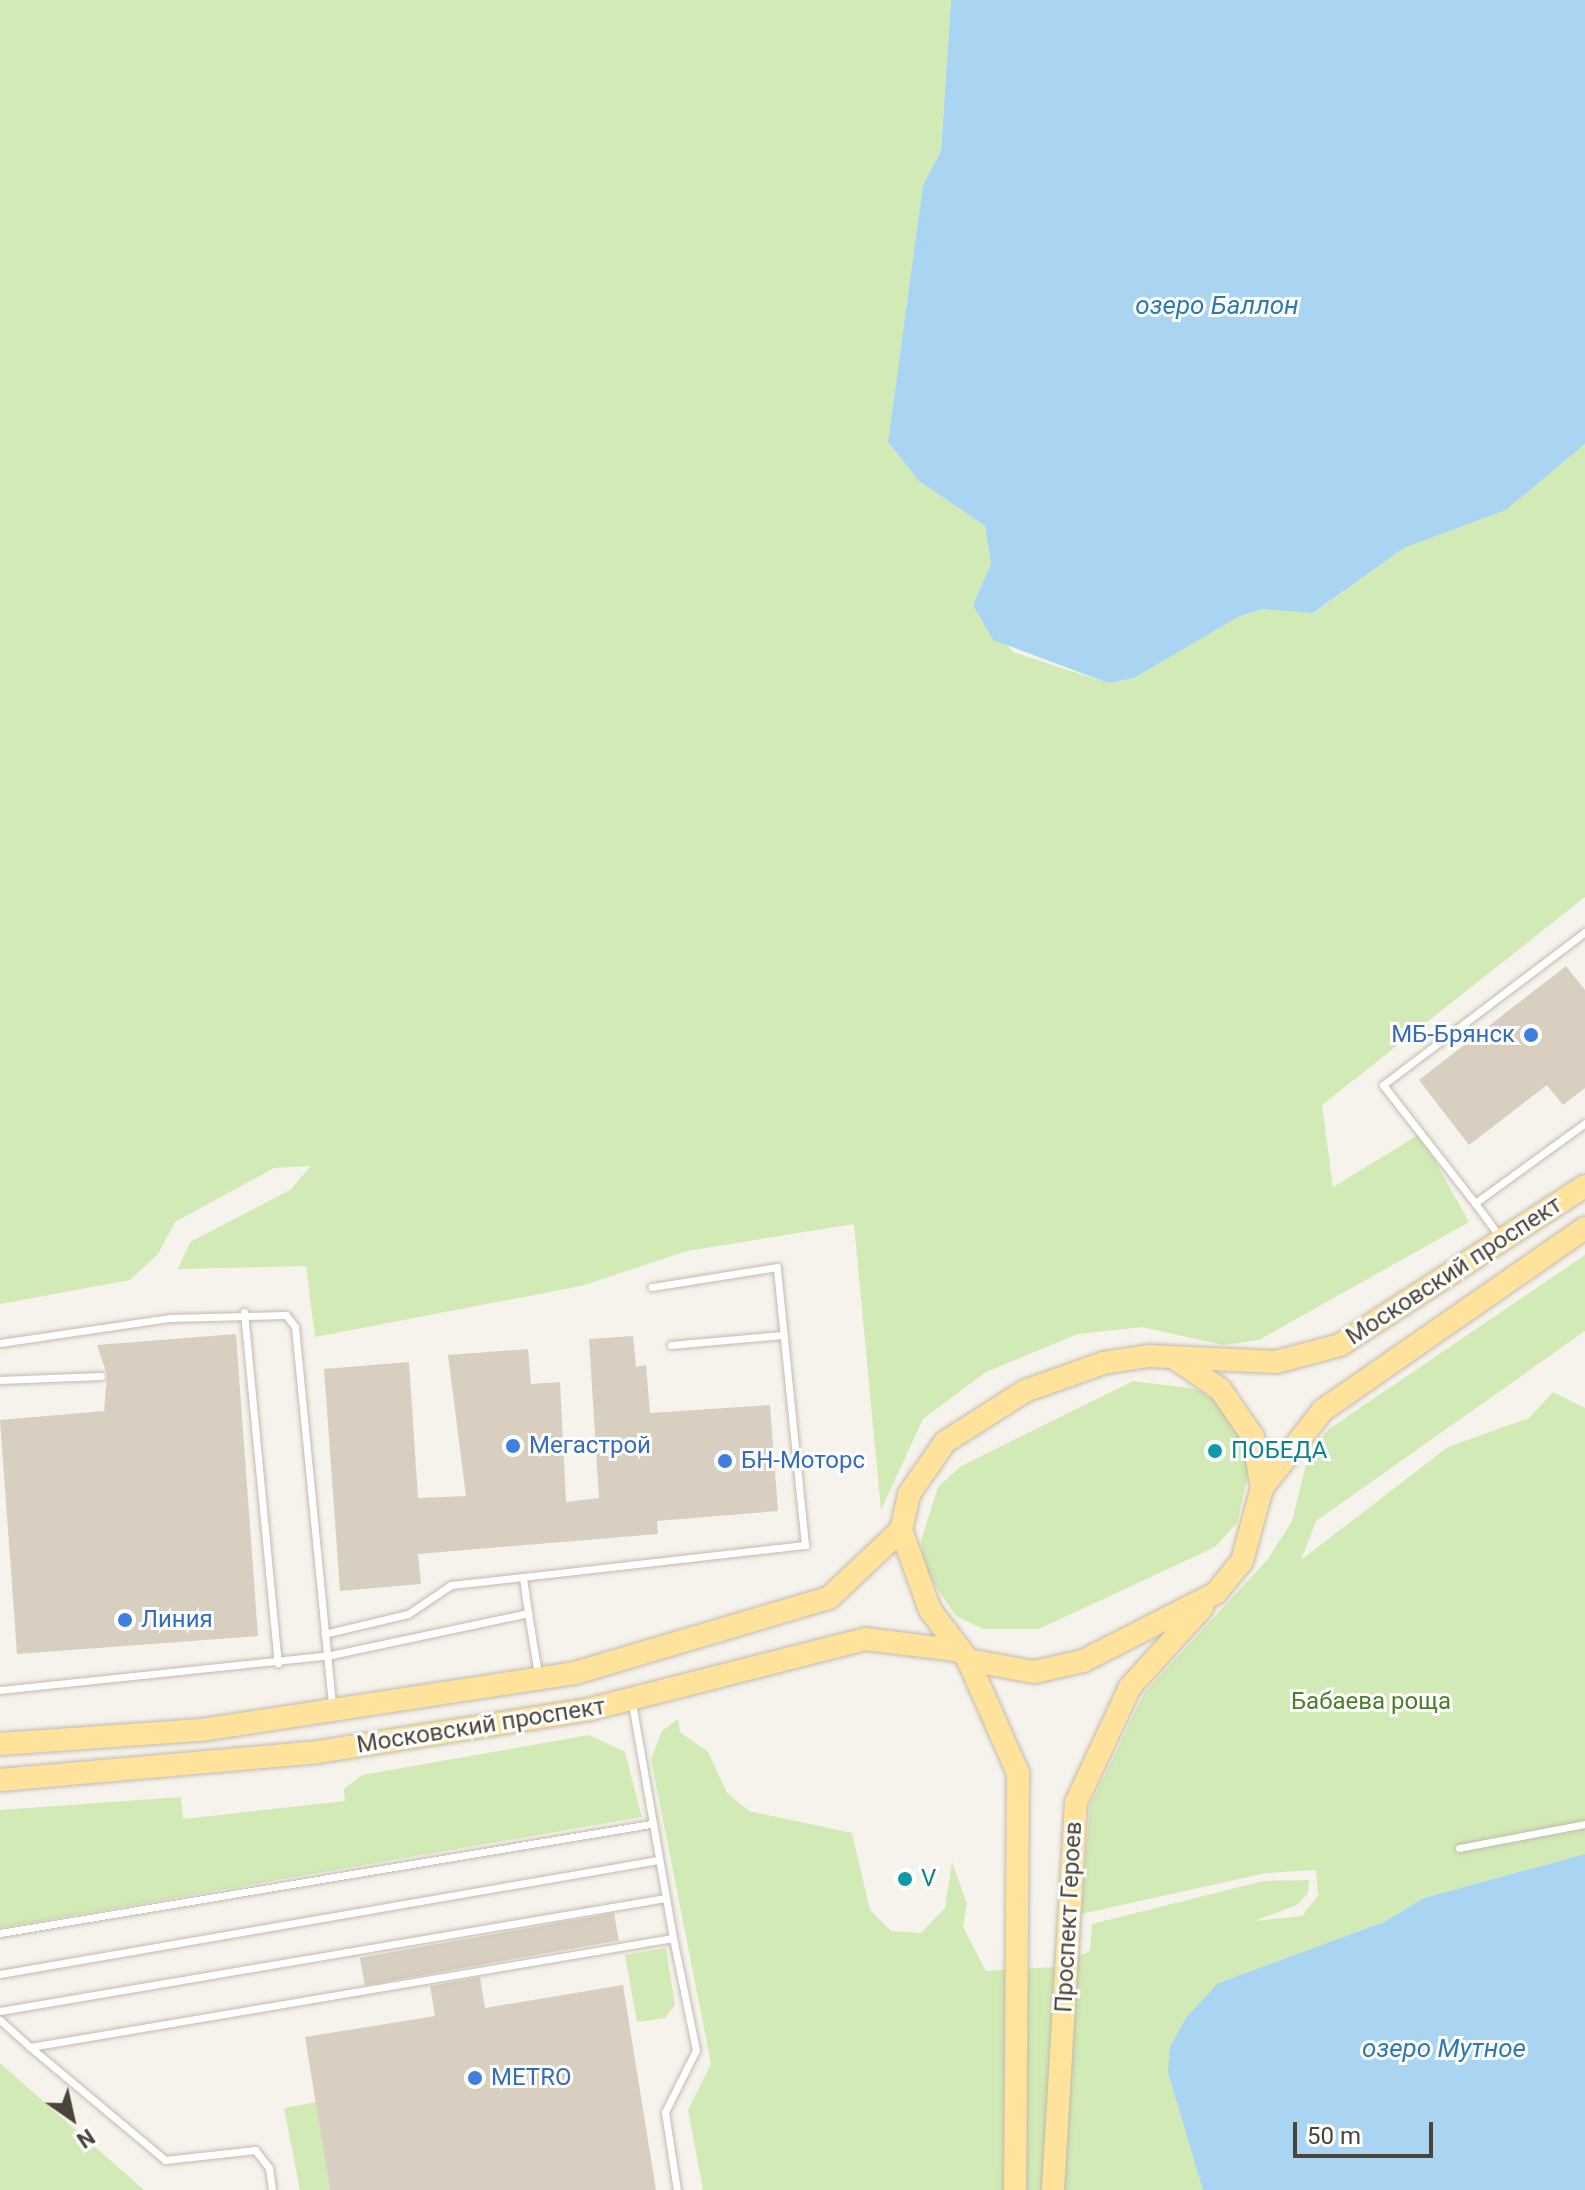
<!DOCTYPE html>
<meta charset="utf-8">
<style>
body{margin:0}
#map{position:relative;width:1585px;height:2190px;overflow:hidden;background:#f6f3ec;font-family:Roboto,sans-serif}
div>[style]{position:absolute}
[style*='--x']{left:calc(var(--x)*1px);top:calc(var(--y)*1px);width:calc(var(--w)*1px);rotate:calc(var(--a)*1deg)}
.green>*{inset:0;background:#d2eab5}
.water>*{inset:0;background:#a9d4f2}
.building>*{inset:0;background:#d8cfc1;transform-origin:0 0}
.roads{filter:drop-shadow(0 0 2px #c2bbae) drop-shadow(0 0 2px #c2bbae)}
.service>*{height:7px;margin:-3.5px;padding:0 3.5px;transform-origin:3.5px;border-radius:3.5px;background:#fff}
.primary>*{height:22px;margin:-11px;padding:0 11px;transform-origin:11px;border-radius:11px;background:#ffe39c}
.dots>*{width:22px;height:22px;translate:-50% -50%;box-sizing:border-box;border:4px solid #fff;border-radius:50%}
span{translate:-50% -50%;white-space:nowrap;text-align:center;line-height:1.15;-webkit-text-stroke:6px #fff;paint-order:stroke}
.shop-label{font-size:24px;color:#366cbe}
.right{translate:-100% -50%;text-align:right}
.left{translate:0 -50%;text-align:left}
.street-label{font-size:24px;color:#4b4439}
.culture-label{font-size:24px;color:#0d838f}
.park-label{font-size:24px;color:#4a7f2a}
.water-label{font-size:26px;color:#2e7ab2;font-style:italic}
.north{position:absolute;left:32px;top:2078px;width:80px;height:80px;-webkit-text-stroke:6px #fff;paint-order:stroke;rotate:146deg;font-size:22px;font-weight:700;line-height:32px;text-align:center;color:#4b4439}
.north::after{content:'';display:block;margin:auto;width:28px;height:36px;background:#4b4439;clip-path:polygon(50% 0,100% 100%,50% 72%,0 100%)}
.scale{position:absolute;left:1293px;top:2122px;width:140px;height:36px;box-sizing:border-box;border:4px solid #4b4439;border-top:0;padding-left:10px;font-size:24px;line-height:28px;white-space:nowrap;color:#4b4439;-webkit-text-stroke:6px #fff;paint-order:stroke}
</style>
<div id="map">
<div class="green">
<i style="clip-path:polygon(0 0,951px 0,941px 151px,923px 186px,888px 442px,919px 481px,985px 526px,991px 564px,973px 605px,1013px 652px,1108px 683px,1134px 678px,1238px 617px,1262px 609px,1314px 613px,1404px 548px,1506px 510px,1585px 444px,1585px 897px,1322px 1105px,1333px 1187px,1420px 1134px,1469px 1222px,1259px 1340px,1223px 1345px,1142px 1327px,1078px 1334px,986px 1372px,923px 1419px,881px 1510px,854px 1224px,687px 1251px,581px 1286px,315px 1337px,306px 1266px,178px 1269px,190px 1242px,290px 1190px,311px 1166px,274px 1168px,175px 1222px,158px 1254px,130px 1280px,0 1304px)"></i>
<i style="clip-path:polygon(1585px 1255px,1585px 1331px,1316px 1521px,1301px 1560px,1448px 1447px,1529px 1418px,1553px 1392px,1585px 1408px,1585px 1854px,1424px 1898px,1384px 1922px,1218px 1983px,1170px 2047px,1203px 2190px,703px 2190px,688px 2110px,711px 2064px,651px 1759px,662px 1731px,678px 1719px,680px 1732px,708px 1752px,727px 1793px,749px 1811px,852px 1833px,870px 1910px,891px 1931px,921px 1933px,945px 1908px,952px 1862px,967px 1904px,963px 1927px,986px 1971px,1054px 1967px,1090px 1951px,1092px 1924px,1263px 1881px,1309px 1880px,1308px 1893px,1297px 1905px,1254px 1921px,1302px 1916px,1318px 1896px,1316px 1870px,1266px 1873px,1081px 1914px,1090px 1806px,1144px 1693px,1268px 1559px,1292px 1521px,1309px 1452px,1329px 1429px)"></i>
<i style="clip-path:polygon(1133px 1381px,1196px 1389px,1223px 1405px,1242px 1431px,1251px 1462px,1237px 1523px,1215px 1547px,1039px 1629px,983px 1629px,956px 1616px,924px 1569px,921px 1541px,938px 1487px,961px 1466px)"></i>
<i style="clip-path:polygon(589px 1735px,625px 1752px,642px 1817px,0 1928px,0 1810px,181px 1797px,183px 1819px,345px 1801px,344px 1789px,362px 1775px)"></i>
<i style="clip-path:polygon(666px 1948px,675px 2005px,665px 2018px,637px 2022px,625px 1955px)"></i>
<i style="clip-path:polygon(0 2063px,144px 2190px,0 2190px)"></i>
<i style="clip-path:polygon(316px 2102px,330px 2190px,300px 2190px,284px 2108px)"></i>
</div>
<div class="water">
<i style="clip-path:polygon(951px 0,1585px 0,1585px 444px,1506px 510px,1404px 548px,1313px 613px,1262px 609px,1238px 617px,1134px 678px,1108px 683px,993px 640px,973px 605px,991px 564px,985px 526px,919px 481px,888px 442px,923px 185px,941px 151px)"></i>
<i style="clip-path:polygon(1585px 1854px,1585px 2190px,1203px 2190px,1168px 2072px,1170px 2047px,1186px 2018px,1218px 1983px,1384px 1922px,1424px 1898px)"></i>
</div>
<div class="building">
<i style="clip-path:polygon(1566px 966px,1585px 990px,1585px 1088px,1563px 1105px,1547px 1085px,1469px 1145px,1419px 1080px)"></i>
<i style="clip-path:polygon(236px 1334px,258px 1636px,17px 1654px,0 1420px,104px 1411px,107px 1375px,97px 1345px)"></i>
<i style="clip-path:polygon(633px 1336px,636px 1367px,646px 1365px,650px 1413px,770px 1405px,778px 1511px,657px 1521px,658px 1534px,418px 1554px,421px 1584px,340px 1591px,324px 1369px,409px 1362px,418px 1498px,466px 1496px,448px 1355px,528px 1349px,531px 1384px,560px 1382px,566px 1502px,599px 1498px,589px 1339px)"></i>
<i style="left:614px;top:1913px;width:28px;height:258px;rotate:80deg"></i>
<i style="clip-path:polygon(480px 1977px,485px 2008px,623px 1985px,656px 2190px,330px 2190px,305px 2037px,435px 2016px,430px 1986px)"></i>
</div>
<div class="roads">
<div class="service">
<i style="--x:1585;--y:932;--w:253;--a:142.9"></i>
<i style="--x:1383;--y:1085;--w:150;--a:52.1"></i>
<i style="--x:1475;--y:1203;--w:136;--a:-36"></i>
<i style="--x:1475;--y:1203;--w:42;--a:53.7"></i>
<i style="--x:244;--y:1312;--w:353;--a:84.5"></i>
<i style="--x:0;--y:1343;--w:172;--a:-8.4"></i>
<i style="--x:170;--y:1318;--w:116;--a:-1.5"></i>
<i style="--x:286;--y:1315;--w:15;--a:53"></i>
<i style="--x:295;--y:1327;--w:382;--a:84.4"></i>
<i style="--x:671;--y:1345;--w:111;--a:-5.1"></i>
<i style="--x:0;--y:1380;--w:101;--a:-2.3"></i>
<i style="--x:523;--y:1577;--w:284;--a:-6.5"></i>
<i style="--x:805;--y:1545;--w:279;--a:-95.8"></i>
<i style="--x:777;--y:1267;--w:127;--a:170.9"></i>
<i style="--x:528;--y:1613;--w:62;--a:80.7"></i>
<i style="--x:0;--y:1690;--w:328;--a:-6"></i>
<i style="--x:326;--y:1656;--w:207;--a:-12"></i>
<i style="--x:528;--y:1613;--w:36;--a:-98"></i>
<i style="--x:523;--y:1577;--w:72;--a:173.7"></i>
<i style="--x:451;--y:1585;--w:52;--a:146"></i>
<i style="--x:408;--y:1614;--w:86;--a:166.6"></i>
<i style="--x:1459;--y:1848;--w:128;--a:-10.8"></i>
<i style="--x:0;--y:1933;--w:660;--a:-9.51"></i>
<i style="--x:673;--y:1938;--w:114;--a:78.4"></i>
<i style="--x:696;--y:2050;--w:69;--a:116.6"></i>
<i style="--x:665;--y:2112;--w:79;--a:81.3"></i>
<i style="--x:0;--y:1974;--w:668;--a:-9.83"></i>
<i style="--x:0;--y:2011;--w:675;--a:-9.64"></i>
<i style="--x:0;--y:2020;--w:40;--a:42"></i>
<i style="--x:30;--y:2047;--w:652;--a:-9.62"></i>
<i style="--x:673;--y:1938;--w:240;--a:-99.9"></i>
<i style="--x:30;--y:2047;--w:176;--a:39.9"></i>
<i style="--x:165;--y:2160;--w:91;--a:-6.3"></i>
<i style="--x:255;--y:2150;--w:23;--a:52"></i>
<i style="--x:269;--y:2168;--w:22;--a:82"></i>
</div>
<div class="primary">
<i style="--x:1177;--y:1360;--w:52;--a:34"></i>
<i style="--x:1220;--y:1389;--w:58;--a:55.5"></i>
<i style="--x:1253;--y:1437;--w:52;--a:80"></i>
<i style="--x:1262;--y:1488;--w:76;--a:105.3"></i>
<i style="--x:1242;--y:1561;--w:41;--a:129.1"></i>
<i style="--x:1216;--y:1593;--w:149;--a:152.9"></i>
<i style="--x:1083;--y:1661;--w:50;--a:167.3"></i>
<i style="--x:1034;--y:1672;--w:67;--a:-169.7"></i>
<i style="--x:968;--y:1660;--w:63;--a:-127.2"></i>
<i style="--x:930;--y:1610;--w:85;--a:-109.9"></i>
<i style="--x:901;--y:1530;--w:37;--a:-77"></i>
<i style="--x:909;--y:1494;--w:63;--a:-55.3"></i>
<i style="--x:945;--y:1442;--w:95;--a:-32.5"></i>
<i style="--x:1025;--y:1391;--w:83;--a:-19.7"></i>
<i style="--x:1103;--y:1363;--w:47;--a:-8.7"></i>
<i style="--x:1149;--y:1356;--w:127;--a:2.7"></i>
<i style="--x:1276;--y:1362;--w:66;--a:-14.9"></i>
<i style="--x:1340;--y:1345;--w:292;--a:-33"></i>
<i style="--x:1262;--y:1488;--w:99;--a:-52"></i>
<i style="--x:1323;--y:1410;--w:319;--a:-34.8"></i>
<i style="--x:968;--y:1660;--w:124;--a:66.1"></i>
<i style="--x:1018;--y:1773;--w:417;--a:90.4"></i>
<i style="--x:0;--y:1744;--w:202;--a:-4"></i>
<i style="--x:202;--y:1730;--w:377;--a:-8.7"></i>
<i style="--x:575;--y:1673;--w:265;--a:-16.5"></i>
<i style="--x:829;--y:1598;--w:99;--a:-43.4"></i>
<i style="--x:0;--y:1780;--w:319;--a:-5"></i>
<i style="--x:318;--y:1752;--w:272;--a:-8.9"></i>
<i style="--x:587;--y:1710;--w:287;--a:-14.3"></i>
<i style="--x:865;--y:1639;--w:91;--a:7"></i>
<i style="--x:1053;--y:2190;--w:388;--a:-86.6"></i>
<i style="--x:1076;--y:1803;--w:128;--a:-65"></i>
<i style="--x:1130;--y:1687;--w:107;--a:-47.7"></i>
</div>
</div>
<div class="dots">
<i style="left:1531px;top:1035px;background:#3f7fe0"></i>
<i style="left:513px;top:1446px;background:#3f7fe0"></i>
<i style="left:1215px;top:1451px;background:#0f9aa8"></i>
<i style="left:725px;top:1461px;background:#3f7fe0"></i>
<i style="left:125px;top:1620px;background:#3f7fe0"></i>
<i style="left:905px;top:1879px;background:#0f9aa8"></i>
<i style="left:475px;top:2078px;background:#3f7fe0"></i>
</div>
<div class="shop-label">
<span class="right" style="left:1515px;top:1035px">МБ-Брянск</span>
<span class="left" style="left:529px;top:1446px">Мегастрой</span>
<span class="left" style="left:741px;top:1461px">БН-Моторс</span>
<span class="left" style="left:141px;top:1620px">Линия</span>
<span class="left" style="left:491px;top:2078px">METRO</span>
</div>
<div class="street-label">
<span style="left:1454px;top:1271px;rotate:-33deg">Московский проспект</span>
<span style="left:481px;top:1726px;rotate:-9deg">Московский проспект</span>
<span style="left:1069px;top:1917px;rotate:-87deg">Проспект Героев</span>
</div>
<div class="culture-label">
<span class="left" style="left:1231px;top:1451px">ПОБЕДА</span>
<span class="left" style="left:921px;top:1879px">V</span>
</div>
<div class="park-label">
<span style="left:1371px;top:1702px">Бабаева роща</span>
</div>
<div class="water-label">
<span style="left:1217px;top:306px">озеро Баллон</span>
<span style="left:1444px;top:2049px">озеро Мутное</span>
</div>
<div class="north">N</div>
<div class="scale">50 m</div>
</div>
